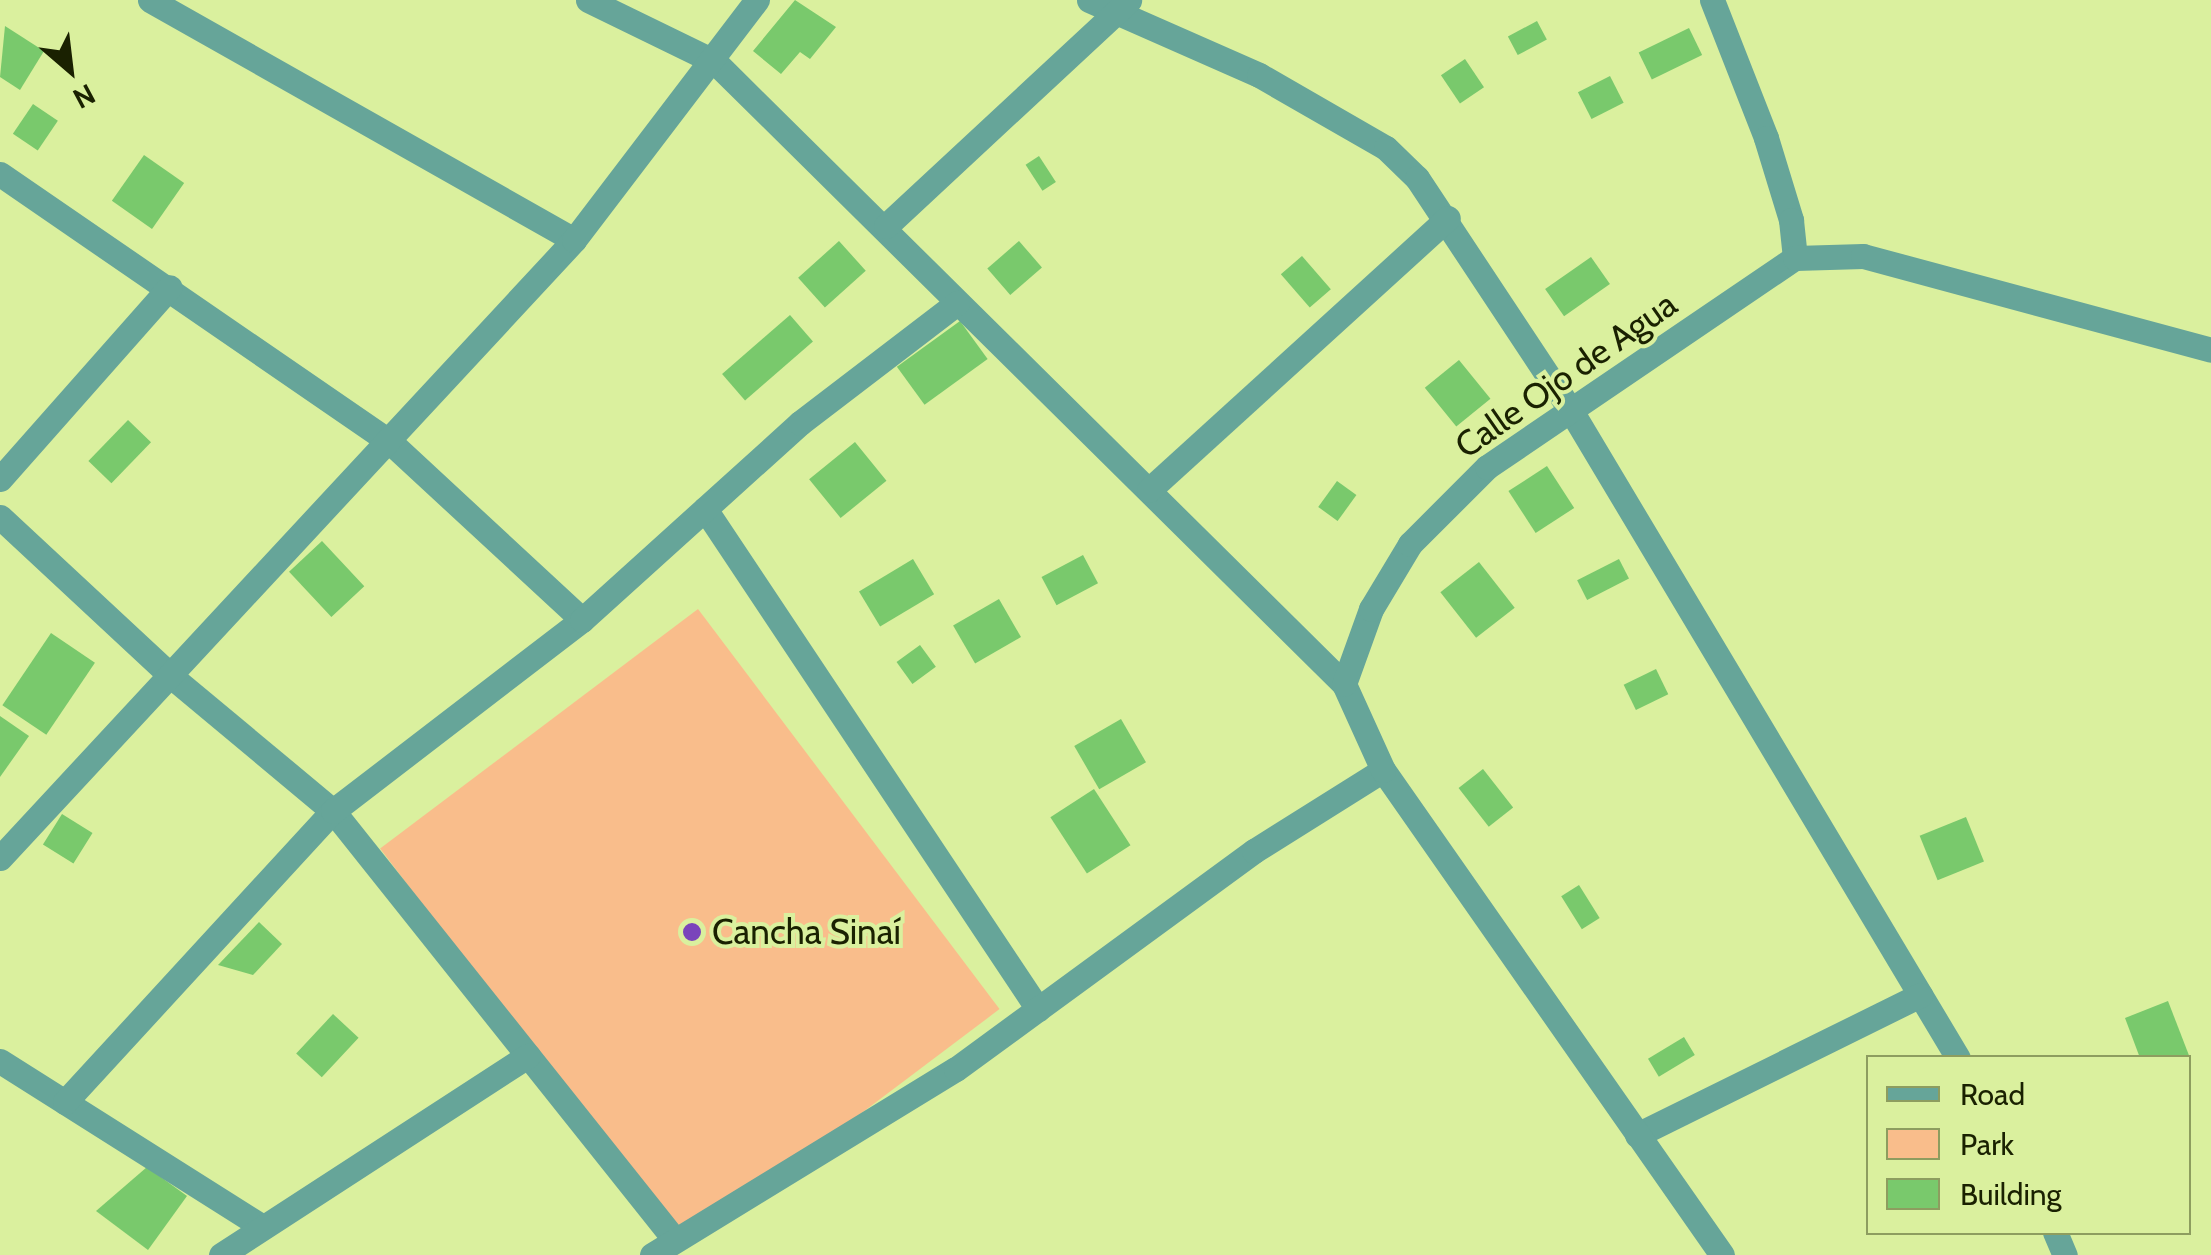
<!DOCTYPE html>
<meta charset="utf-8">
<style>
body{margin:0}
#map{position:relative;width:2211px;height:1255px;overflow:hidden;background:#daf09e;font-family:Cabin,sans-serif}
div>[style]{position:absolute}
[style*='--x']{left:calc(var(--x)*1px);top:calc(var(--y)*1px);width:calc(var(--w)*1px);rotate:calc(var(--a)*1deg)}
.green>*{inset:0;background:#f9bd8b;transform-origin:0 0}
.building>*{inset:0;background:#79c96c;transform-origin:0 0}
.minor>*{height:25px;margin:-12.5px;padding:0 12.5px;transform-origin:12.5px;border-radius:12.5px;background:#66a599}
.dots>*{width:28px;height:28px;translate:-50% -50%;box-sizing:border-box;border:5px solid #daf09e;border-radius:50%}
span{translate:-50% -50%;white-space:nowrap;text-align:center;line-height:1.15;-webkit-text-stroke:8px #daf09e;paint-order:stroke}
.street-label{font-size:35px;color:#1a2101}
.poi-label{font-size:35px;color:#1a2101}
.left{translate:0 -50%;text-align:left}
.legend{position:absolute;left:1866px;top:1055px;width:325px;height:180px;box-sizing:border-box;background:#daf09e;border:2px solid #8d9d5f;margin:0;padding:12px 18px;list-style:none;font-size:30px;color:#1a2101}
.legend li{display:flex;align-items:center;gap:20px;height:50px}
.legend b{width:50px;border:2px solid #8d9d5f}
.north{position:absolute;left:20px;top:20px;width:100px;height:100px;-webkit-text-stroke:8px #daf09e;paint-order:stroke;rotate:152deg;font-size:28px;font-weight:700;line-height:40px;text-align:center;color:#1a2101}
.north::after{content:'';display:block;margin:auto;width:35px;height:45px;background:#1a2101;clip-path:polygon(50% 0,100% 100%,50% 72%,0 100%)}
</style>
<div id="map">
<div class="green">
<i style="left:698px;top:609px;width:501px;height:398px;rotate:53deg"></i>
</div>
<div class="building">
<i style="clip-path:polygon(795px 0,836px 27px,810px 59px,800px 52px,781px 74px,753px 51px)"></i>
<i style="left:1537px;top:21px;width:21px;height:33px;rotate:62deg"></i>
<i style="clip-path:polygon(5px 26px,44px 51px,20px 90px,0 77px)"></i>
<i style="left:1689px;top:28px;width:30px;height:56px;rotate:64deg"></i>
<i style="left:1465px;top:59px;width:34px;height:29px;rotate:56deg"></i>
<i style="left:1610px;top:76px;width:30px;height:36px;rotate:63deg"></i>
<i style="left:33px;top:104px;width:30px;height:36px;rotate:34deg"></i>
<i style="left:144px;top:155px;width:49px;height:56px;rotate:35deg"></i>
<i style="left:1039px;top:156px;width:31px;height:16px;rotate:57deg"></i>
<i style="left:839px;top:241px;width:40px;height:55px;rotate:48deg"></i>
<i style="left:1019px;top:241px;width:35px;height:42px;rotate:49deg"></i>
<i style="left:1302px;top:256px;width:44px;height:28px;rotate:49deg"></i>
<i style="left:1591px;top:257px;width:33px;height:56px;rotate:55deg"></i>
<i style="left:790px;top:315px;width:35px;height:90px;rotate:49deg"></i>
<i style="left:960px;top:321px;width:47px;height:78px;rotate:54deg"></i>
<i style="left:1459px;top:360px;width:50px;height:44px;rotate:51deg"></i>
<i style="left:128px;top:420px;width:32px;height:57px;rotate:44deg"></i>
<i style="left:855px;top:442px;width:50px;height:59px;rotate:51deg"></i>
<i style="left:1547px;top:466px;width:50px;height:46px;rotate:57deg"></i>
<i style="left:1337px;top:481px;width:24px;height:32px;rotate:36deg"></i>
<i style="left:322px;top:541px;width:62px;height:45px;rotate:47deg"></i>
<i style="left:1083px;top:555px;width:32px;height:47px;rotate:62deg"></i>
<i style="left:913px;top:559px;width:41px;height:63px;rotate:59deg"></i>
<i style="left:1619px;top:559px;width:22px;height:47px;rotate:63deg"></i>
<i style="left:1479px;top:562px;width:58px;height:49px;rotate:52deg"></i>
<i style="left:999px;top:599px;width:44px;height:53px;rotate:60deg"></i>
<i style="left:51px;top:633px;width:53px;height:87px;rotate:34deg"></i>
<i style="left:920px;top:645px;width:27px;height:29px;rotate:54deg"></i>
<i style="left:1656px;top:669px;width:28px;height:36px;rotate:64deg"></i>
<i style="clip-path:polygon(0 716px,29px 736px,0 777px)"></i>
<i style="left:1121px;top:719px;width:50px;height:54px;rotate:60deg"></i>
<i style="left:1483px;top:769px;width:49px;height:31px;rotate:52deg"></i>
<i style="left:1094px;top:789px;width:67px;height:52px;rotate:57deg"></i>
<i style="left:62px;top:814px;width:36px;height:36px;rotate:32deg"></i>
<i style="left:1966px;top:817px;width:48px;height:50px;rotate:68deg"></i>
<i style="left:1579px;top:885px;width:39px;height:21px;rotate:58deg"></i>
<i style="clip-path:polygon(259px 922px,282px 944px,253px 975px,218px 965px)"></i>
<i style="clip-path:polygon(2168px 1001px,2190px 1058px,2140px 1058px,2125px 1018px)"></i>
<i style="left:333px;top:1014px;width:35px;height:54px;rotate:43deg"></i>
<i style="left:1684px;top:1037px;width:21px;height:42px;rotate:59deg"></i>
<i style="clip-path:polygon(147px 1167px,187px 1196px,148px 1250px,96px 1211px)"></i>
</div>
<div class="minor">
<i style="--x:150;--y:0;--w:487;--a:29.5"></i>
<i style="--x:588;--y:0;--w:141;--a:26"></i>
<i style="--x:715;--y:62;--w:885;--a:44.68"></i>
<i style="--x:1089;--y:0;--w:186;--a:23.8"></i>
<i style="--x:1259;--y:75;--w:146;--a:29.9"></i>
<i style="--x:1386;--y:148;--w:43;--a:44.1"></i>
<i style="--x:1417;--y:178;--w:277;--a:56.5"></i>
<i style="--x:1570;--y:409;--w:756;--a:59.13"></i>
<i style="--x:1712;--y:0;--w:148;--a:68.6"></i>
<i style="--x:1766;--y:138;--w:86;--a:73"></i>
<i style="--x:1791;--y:220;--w:38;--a:84"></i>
<i style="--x:0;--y:174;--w:472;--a:34.5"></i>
<i style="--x:389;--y:441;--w:263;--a:42.8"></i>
<i style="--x:886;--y:226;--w:332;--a:-42.9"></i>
<i style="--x:0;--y:479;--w:256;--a:-48.5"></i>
<i style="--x:1149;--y:490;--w:404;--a:-42.3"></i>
<i style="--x:705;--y:509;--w:601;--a:56.34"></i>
<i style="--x:0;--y:517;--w:235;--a:42.9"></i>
<i style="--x:172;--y:677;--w:209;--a:39.8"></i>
<i style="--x:333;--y:811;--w:547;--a:51.45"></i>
<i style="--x:0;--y:858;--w:843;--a:-47.11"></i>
<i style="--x:574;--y:240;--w:302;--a:-52.7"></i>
<i style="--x:0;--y:1061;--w:311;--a:32.3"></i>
<i style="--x:65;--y:1102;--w:396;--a:-47.4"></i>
<i style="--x:333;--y:811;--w:314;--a:-37.5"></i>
<i style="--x:582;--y:620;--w:294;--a:-42.1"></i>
<i style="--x:800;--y:423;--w:198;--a:-37.4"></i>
<i style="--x:1637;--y:1135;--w:316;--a:-26.3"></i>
<i style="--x:2055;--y:1232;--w:25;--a:67"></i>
<i style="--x:221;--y:1255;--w:366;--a:-33"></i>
<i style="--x:652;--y:1255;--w:356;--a:-31.5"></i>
<i style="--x:956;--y:1069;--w:369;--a:-36.2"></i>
<i style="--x:1254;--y:851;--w:152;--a:-32.1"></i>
<i style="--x:1722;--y:1255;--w:592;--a:-124.95"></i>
<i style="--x:1383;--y:770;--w:94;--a:-114.4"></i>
<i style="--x:1344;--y:684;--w:80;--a:-70.2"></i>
<i style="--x:1371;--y:609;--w:76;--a:-59"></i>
<i style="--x:1410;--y:544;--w:109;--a:-45"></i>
<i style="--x:1487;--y:467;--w:372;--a:-34.2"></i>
<i style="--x:1795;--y:258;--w:68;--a:-1.7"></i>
<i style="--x:1863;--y:256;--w:360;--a:15.1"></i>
</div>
<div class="dots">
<i style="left:692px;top:932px;background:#7a44bb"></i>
</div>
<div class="street-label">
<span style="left:1566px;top:375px;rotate:-35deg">Calle Ojo de Agua</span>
</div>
<div class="poi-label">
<span class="left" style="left:712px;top:932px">Cancha Sinaí</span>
</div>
<ul class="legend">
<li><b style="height:12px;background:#66a599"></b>Road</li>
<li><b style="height:28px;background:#f9bd8b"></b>Park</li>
<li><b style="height:28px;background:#79c96c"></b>Building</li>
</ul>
<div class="north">N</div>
</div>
